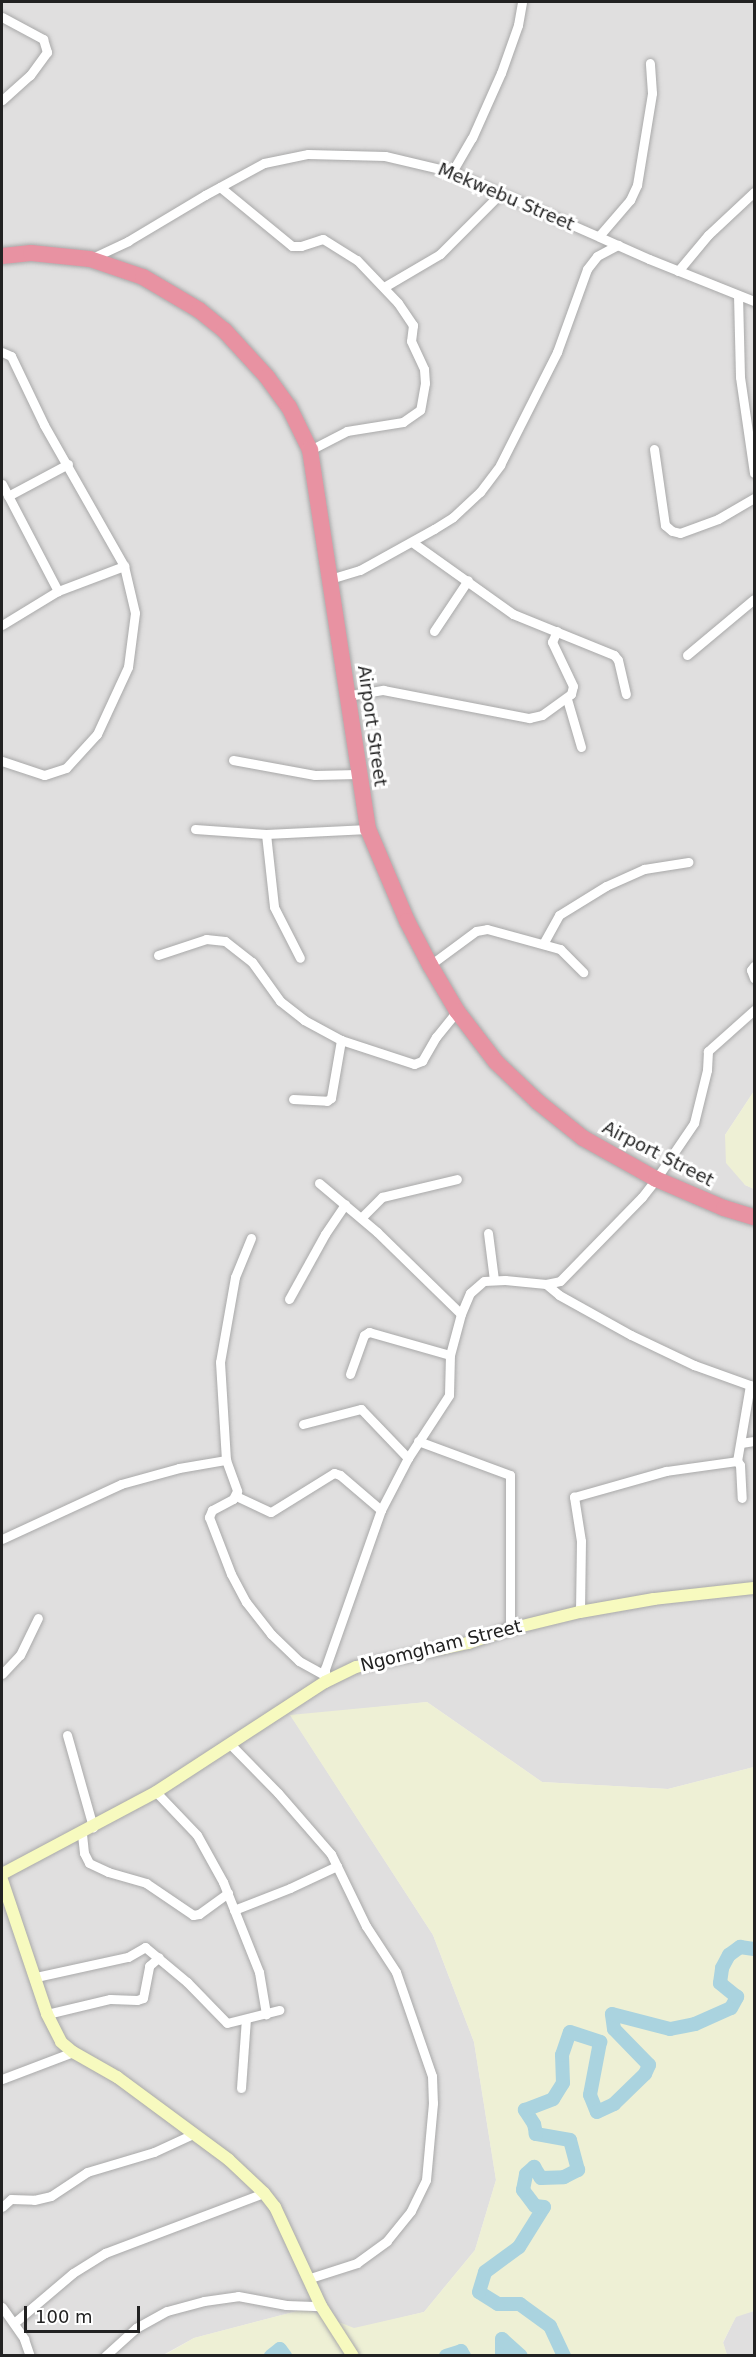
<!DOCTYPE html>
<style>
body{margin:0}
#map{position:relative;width:756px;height:2357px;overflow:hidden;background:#f2efe9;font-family:"DejaVu Sans",sans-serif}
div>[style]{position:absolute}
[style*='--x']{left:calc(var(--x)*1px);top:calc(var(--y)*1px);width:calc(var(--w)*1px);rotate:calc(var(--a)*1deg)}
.residential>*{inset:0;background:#e0dfdf}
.farmland>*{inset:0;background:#eef0d5}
.river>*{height:14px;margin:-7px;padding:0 7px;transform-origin:7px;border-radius:7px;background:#aad3df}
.roads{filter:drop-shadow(0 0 2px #a9a9a9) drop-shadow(0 0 2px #a9a9a9)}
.street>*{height:9px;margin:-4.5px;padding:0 4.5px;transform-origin:4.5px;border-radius:4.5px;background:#fff}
.secondary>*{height:12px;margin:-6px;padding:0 6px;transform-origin:6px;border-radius:6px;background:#f7fabf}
.highway>*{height:16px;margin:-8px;padding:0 8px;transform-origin:8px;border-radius:8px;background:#e892a2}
span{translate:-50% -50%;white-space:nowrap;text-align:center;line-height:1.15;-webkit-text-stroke:6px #fff;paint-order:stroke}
.street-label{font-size:18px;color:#222}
.frame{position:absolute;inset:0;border:3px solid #222;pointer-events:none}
.scale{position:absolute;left:24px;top:2306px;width:116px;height:27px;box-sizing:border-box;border:3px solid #222;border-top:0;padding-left:8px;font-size:18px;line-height:21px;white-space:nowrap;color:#222;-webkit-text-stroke:4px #fff;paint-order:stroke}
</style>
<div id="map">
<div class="residential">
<i style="clip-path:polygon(2px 2px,754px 2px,754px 1091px,725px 1135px,745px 1185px,754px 1189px,754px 1767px,668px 1789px,542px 1782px,427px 1702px,291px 1716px,433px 1935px,474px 2042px,496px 2180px,475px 2250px,424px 2312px,354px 2329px,305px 2309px,194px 2338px,163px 2355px,2px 2356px)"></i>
<i style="clip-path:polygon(754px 2311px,754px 2355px,727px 2355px,723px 2343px,736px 2316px)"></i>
</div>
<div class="farmland">
<i style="clip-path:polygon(754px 1091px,754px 1189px,745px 1185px,726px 1163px,725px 1135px)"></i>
<i style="clip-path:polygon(427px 1702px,542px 1782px,668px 1789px,754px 1767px,754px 2311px,736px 2317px,723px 2342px,727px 2355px,163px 2356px,194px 2338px,305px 2309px,354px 2328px,424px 2312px,475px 2250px,496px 2180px,474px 2042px,433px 1935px,290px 1715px)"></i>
</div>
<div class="river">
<i style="--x:271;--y:2356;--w:11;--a:-38"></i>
<i style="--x:280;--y:2349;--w:9;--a:54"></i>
<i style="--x:446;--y:2356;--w:16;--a:-18"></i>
<i style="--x:461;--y:2351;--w:6;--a:59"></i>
<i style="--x:502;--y:2356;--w:17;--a:-90"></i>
<i style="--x:502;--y:2339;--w:25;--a:42"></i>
<i style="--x:564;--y:2356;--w:33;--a:-115"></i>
<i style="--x:550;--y:2326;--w:37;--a:-144"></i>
<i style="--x:520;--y:2304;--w:22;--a:180"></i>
<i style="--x:498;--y:2304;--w:22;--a:-148"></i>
<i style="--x:479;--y:2292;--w:21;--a:-73"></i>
<i style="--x:485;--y:2272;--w:42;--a:-36.3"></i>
<i style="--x:519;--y:2247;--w:47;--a:-58"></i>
<i style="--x:544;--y:2207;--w:9;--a:-174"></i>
<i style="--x:535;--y:2206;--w:20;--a:-127"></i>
<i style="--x:523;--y:2190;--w:16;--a:-79"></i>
<i style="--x:526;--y:2174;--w:11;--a:-41"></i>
<i style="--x:534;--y:2167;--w:13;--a:58"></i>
<i style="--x:541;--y:2178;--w:23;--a:-2"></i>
<i style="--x:564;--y:2177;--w:16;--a:-27"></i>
<i style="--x:578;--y:2170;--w:31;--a:-105"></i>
<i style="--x:570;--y:2140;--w:35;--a:-170"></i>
<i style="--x:536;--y:2134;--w:10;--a:-101"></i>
<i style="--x:534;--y:2124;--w:17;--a:-123"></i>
<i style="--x:525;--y:2110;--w:30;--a:-21"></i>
<i style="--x:553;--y:2099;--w:19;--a:-58"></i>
<i style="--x:563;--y:2083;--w:28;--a:-92"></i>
<i style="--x:562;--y:2055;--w:24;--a:-71"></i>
<i style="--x:570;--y:2032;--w:32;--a:18"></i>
<i style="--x:600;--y:2042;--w:54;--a:100.7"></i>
<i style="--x:590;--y:2095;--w:18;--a:68"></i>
<i style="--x:597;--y:2112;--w:19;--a:-25"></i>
<i style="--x:614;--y:2104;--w:43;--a:-44.1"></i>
<i style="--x:645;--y:2074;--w:10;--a:-66"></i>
<i style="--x:649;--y:2065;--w:50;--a:-134.2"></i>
<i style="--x:614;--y:2029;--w:15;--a:-98"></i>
<i style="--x:612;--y:2014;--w:60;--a:14.5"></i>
<i style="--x:670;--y:2029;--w:25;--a:-11"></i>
<i style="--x:695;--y:2024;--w:39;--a:-24"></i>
<i style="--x:731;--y:2008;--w:13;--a:-61"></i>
<i style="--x:737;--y:1997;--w:22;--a:-141"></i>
<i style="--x:720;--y:1983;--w:15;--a:-82"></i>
<i style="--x:722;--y:1968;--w:15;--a:-62"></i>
<i style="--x:729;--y:1955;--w:14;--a:-36"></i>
<i style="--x:740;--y:1947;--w:14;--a:8"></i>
</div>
<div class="roads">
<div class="street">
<i style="--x:2;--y:17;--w:47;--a:28.2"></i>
<i style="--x:43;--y:39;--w:14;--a:73"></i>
<i style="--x:47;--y:52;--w:29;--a:126"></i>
<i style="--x:30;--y:75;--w:38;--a:138"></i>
<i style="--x:452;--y:172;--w:39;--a:-60"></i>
<i style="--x:472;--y:138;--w:71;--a:-66"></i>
<i style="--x:501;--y:73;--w:51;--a:-70.5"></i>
<i style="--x:518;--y:25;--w:23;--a:-80"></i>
<i style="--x:220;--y:187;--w:93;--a:39.3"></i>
<i style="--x:292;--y:246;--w:9;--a:0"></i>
<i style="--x:301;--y:246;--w:23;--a:-18"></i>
<i style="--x:323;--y:239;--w:40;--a:32"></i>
<i style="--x:357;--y:260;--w:59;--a:46.4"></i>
<i style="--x:398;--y:303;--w:27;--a:56"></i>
<i style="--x:413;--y:325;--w:16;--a:97"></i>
<i style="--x:411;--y:341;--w:31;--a:65"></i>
<i style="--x:424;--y:369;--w:14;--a:86"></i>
<i style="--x:425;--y:383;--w:27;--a:100"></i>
<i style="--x:420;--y:410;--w:21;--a:145"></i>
<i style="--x:403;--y:422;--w:57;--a:170.9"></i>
<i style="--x:347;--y:431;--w:42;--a:152.8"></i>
<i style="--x:599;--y:236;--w:48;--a:-49.3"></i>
<i style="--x:630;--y:200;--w:17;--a:-65"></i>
<i style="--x:637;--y:185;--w:93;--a:-80.7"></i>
<i style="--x:652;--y:93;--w:30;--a:-94"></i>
<i style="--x:92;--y:258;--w:40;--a:-25"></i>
<i style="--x:128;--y:241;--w:90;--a:-30.9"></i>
<i style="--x:205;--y:195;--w:67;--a:-28.5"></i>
<i style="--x:264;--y:163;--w:45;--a:-11.6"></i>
<i style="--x:308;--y:154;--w:77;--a:1.5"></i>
<i style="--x:385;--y:156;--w:69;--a:13.4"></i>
<i style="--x:452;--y:172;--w:215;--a:23.8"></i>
<i style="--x:649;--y:259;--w:113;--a:21.8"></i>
<i style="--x:678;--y:271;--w:47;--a:-50.2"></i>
<i style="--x:708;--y:235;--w:63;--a:-43.1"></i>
<i style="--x:384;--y:287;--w:65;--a:-30.5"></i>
<i style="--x:440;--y:254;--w:86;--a:-45"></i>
<i style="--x:738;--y:295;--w:82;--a:88.6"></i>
<i style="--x:740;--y:377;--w:97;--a:81.7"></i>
<i style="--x:2;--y:352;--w:10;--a:24"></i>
<i style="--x:11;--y:356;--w:76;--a:64.4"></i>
<i style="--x:44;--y:425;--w:162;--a:60.4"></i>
<i style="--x:124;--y:566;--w:48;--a:76.8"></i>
<i style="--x:135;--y:613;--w:54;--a:97.4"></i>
<i style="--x:128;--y:667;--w:74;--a:114.8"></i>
<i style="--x:97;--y:734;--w:46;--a:132.4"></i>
<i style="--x:66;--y:768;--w:23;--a:162"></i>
<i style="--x:44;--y:775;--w:44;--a:-161.6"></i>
<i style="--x:654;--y:449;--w:77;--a:81.8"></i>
<i style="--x:665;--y:525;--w:9;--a:41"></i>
<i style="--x:672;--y:531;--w:8;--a:14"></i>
<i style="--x:680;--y:533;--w:40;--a:-20.2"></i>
<i style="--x:718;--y:519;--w:42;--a:-30.3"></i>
<i style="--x:2;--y:484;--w:121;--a:62.4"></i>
<i style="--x:8;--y:496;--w:68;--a:-28.1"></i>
<i style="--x:412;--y:542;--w:124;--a:35.5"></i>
<i style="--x:513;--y:614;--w:109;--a:22.1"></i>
<i style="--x:614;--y:655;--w:6;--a:51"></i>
<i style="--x:618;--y:660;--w:35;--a:77"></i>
<i style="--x:330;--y:579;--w:31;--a:-17"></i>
<i style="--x:360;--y:570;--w:85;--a:-29"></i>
<i style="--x:434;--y:529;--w:22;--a:-32"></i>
<i style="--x:453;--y:517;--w:37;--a:-43"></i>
<i style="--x:480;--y:492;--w:34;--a:-53"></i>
<i style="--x:500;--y:465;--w:127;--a:-63.2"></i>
<i style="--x:557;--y:352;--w:88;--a:-70.1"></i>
<i style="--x:587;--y:269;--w:16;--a:-52"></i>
<i style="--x:597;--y:256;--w:24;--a:-28"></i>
<i style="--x:2;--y:625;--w:66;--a:-31.3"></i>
<i style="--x:58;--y:591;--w:71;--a:-20.7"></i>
<i style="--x:434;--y:631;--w:61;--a:-56.3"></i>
<i style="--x:687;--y:655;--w:87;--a:-39.9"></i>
<i style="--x:348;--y:696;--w:36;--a:-10"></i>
<i style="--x:383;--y:690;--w:149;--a:10.9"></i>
<i style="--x:529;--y:718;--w:13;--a:-13"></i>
<i style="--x:542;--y:715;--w:36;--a:-36"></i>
<i style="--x:571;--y:694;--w:8;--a:-76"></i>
<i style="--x:573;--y:686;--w:49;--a:-115.5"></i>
<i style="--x:552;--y:642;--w:12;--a:-66"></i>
<i style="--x:567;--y:699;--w:50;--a:73.7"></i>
<i style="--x:233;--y:760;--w:83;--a:10.4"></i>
<i style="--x:315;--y:775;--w:43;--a:-1.3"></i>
<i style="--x:195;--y:829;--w:71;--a:4"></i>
<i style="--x:266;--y:834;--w:102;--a:-2.8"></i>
<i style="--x:266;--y:834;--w:73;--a:83.7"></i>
<i style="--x:274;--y:907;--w:57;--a:63"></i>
<i style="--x:543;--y:944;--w:33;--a:-61"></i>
<i style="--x:559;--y:915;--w:55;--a:-31.7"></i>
<i style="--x:606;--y:886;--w:42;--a:-24.1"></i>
<i style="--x:644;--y:869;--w:45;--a:-9"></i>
<i style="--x:158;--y:955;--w:51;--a:-18.4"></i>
<i style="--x:206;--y:939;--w:19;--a:6"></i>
<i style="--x:225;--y:941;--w:34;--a:38"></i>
<i style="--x:252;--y:962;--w:48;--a:54.3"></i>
<i style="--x:280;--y:1001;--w:31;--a:38"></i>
<i style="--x:304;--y:1020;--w:42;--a:28.4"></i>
<i style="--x:341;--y:1040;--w:77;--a:18.2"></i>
<i style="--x:414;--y:1064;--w:9;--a:-21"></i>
<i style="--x:422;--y:1061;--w:28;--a:-60"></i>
<i style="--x:436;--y:1037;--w:33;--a:-51"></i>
<i style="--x:430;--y:965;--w:57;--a:-36.5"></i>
<i style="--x:476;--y:931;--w:11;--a:-10"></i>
<i style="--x:487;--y:929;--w:76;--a:15.3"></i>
<i style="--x:560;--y:949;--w:33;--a:45"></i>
<i style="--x:754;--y:966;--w:5;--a:127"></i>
<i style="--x:751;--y:970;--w:9;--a:69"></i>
<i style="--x:293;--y:1099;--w:34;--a:3"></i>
<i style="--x:327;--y:1101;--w:5;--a:-37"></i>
<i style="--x:331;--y:1098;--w:59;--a:-80.2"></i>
<i style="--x:319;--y:1183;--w:76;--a:40.2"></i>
<i style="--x:377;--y:1232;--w:117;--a:44.3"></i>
<i style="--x:361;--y:1218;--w:30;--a:-45"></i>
<i style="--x:382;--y:1197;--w:77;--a:-13.5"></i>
<i style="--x:488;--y:1233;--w:47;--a:82.7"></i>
<i style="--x:251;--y:1238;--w:42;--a:112.3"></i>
<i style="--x:235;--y:1277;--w:86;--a:100"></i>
<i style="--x:220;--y:1362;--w:98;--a:86.5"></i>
<i style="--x:226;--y:1460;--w:33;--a:70"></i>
<i style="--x:237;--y:1491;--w:9;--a:117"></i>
<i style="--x:233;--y:1499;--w:24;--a:152"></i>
<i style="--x:212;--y:1510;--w:8;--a:113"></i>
<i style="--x:209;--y:1517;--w:61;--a:68.9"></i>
<i style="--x:231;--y:1574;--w:32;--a:62"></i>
<i style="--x:246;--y:1602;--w:41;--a:52"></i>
<i style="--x:271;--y:1634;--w:39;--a:44"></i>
<i style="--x:299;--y:1661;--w:29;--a:29"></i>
<i style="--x:546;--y:1284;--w:17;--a:40"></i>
<i style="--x:559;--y:1295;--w:82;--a:29.1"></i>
<i style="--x:631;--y:1335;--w:70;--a:25.5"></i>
<i style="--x:694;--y:1365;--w:59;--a:19.7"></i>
<i style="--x:750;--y:1385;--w:77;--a:99.7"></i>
<i style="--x:737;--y:1461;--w:5;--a:53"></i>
<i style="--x:740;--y:1465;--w:33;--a:87"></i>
<i style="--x:289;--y:1299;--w:74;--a:-61"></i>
<i style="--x:325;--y:1234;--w:36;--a:-56"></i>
<i style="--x:350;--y:1374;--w:41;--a:-70.3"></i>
<i style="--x:364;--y:1335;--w:6;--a:-31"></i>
<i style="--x:369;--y:1332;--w:84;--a:15.9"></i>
<i style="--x:303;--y:1424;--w:60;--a:-14.5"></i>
<i style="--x:361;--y:1409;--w:68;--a:46.2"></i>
<i style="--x:418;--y:1441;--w:98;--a:20.3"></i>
<i style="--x:510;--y:1475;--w:154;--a:90"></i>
<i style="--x:741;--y:1443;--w:13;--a:-9"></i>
<i style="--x:236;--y:1496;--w:38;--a:25"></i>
<i style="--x:271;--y:1512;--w:74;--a:-31.8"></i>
<i style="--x:334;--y:1473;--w:6;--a:18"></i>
<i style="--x:340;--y:1475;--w:54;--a:40.5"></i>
<i style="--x:2;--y:1539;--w:131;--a:-24.8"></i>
<i style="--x:121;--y:1484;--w:60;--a:-15.4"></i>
<i style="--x:179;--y:1468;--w:48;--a:-9.7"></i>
<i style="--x:580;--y:1612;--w:71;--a:-89.2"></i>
<i style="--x:581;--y:1541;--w:45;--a:-99"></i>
<i style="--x:574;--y:1497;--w:96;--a:-15.8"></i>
<i style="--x:666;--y:1471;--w:72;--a:-8"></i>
<i style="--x:2;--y:1674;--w:26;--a:-47"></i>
<i style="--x:20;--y:1655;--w:41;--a:-64.1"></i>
<i style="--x:325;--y:1682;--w:13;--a:-90"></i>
<i style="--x:325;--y:1669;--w:169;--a:-70.6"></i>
<i style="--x:381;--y:1510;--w:59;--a:-62.6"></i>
<i style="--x:408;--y:1458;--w:75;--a:-56.9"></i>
<i style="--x:449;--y:1395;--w:40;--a:-88.6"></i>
<i style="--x:450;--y:1355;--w:42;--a:-75"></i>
<i style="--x:461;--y:1314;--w:23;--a:-67"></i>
<i style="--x:470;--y:1293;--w:18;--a:-41"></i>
<i style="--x:484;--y:1281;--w:21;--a:-3"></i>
<i style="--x:505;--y:1280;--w:41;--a:5.6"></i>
<i style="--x:546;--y:1284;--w:14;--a:-12"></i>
<i style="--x:560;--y:1281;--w:117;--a:-45.7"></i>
<i style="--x:642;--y:1197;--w:23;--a:-52"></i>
<i style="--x:656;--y:1179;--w:68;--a:-55.8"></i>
<i style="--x:694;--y:1123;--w:55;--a:-76.2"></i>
<i style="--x:707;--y:1070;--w:19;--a:-87"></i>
<i style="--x:708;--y:1051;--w:62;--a:-41.7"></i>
<i style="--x:67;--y:1735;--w:96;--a:74.2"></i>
<i style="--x:231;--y:1745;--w:67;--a:45.6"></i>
<i style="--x:278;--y:1793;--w:81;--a:49"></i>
<i style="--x:331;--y:1854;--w:80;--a:64.1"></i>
<i style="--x:366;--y:1926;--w:55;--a:56.9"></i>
<i style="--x:396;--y:1972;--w:110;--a:70.9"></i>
<i style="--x:432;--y:2076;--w:27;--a:88"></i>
<i style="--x:433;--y:2103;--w:77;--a:95.2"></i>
<i style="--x:426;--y:2180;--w:34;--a:116"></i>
<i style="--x:411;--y:2211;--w:38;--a:129"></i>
<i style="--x:387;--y:2241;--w:37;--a:144"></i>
<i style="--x:357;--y:2263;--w:52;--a:162.3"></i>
<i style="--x:156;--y:1792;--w:59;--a:46.4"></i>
<i style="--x:197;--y:1835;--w:54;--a:61"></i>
<i style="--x:223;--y:1882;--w:97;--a:68.2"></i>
<i style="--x:259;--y:1972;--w:43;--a:80.5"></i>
<i style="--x:82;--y:1834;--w:19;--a:84"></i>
<i style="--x:84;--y:1853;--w:11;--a:63"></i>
<i style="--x:89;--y:1863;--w:21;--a:25"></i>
<i style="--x:108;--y:1872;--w:40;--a:16"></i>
<i style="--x:146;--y:1883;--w:57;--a:34.2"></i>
<i style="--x:193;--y:1915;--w:6;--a:-9"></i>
<i style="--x:199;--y:1914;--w:36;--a:-36"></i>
<i style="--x:234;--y:1910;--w:60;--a:-21.4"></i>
<i style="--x:290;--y:1888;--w:52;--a:-25.1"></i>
<i style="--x:36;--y:1977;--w:94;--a:-12.3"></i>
<i style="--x:128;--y:1957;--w:20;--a:-30"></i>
<i style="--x:145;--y:1947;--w:55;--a:39.8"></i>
<i style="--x:187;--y:1982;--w:57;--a:45.7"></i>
<i style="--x:227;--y:2023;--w:54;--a:-14"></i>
<i style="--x:47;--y:2014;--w:65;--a:-13.4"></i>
<i style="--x:110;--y:1999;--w:27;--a:2"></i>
<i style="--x:137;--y:2000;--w:6;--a:-18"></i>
<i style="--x:143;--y:1998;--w:33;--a:-79"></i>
<i style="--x:149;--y:1966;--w:13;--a:-42"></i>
<i style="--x:2;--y:2079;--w:76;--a:-20.8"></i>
<i style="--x:241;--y:2088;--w:69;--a:-85.9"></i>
<i style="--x:2;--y:2207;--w:12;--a:-42"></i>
<i style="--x:11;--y:2199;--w:23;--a:2"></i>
<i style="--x:34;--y:2200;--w:17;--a:-13"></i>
<i style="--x:51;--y:2196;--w:43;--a:-33.7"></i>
<i style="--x:87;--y:2172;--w:70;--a:-16.6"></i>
<i style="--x:154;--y:2152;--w:43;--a:-24.8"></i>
<i style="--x:2;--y:2307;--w:39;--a:55"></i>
<i style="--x:24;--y:2339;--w:18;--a:71"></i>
<i style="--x:14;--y:2323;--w:77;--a:-40.3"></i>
<i style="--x:73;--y:2273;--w:38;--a:-32"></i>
<i style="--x:105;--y:2253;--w:170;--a:-20.7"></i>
<i style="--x:105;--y:2356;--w:42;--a:-42.1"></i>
<i style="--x:136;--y:2328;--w:35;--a:-29"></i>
<i style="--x:167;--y:2311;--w:38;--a:-15"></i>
<i style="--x:204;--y:2301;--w:34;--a:-8"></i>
<i style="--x:238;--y:2296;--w:49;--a:10.6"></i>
<i style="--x:286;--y:2305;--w:35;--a:2"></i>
</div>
<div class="secondary">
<i style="--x:2;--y:1874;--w:174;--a:-28"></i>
<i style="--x:156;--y:1792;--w:202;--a:-33.1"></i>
<i style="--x:325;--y:1682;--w:34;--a:-26"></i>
<i style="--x:356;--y:1667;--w:115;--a:-12.1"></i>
<i style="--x:468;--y:1643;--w:44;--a:-18.4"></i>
<i style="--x:510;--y:1629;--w:72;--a:-13.7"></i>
<i style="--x:580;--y:1612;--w:75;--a:-10"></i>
<i style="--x:654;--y:1599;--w:101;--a:-6.3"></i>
<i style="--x:2;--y:1880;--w:141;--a:71.4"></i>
<i style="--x:47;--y:2014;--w:31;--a:63"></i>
<i style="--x:61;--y:2042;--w:16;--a:40"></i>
<i style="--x:73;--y:2052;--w:51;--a:29.6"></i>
<i style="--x:117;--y:2077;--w:139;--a:36.5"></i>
<i style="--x:229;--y:2160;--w:48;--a:43.3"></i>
<i style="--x:264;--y:2193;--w:18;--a:52"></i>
<i style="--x:275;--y:2207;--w:109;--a:65.1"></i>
<i style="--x:321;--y:2306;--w:59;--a:57.4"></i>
</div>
<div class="highway">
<i style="--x:2;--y:256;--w:29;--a:-6"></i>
<i style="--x:31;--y:253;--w:59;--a:5.8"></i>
<i style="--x:90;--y:259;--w:56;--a:18.8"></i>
<i style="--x:143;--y:277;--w:65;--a:30.5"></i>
<i style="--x:199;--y:310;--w:32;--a:39"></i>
<i style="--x:224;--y:330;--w:64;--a:47.5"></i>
<i style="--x:267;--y:377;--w:37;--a:54"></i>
<i style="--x:289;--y:407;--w:48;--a:64"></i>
<i style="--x:310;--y:450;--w:383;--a:81.3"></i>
<i style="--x:368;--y:829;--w:100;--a:67"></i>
<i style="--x:407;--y:921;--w:50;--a:62.4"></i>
<i style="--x:430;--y:965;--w:53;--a:59.6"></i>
<i style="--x:457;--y:1011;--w:64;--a:52.6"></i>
<i style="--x:496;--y:1062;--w:58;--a:43.6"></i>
<i style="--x:538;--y:1102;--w:58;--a:38.7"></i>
<i style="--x:583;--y:1138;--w:84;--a:29.3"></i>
<i style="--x:656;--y:1179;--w:74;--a:23.1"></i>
<i style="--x:724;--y:1208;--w:31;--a:17"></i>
</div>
</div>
<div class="street-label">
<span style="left:506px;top:197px;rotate:23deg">Mekwebu Street</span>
<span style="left:372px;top:726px;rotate:82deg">Airport Street</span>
<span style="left:658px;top:1154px;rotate:27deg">Airport Street</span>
<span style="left:441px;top:1646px;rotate:-14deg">Ngomgham Street</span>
</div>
<div class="frame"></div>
<div class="scale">100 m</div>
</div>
